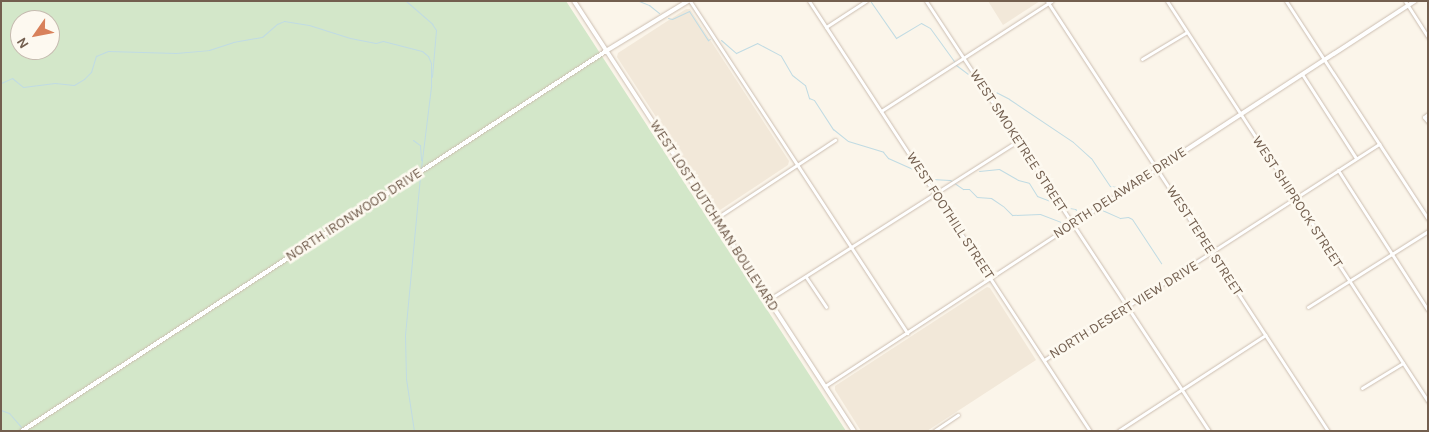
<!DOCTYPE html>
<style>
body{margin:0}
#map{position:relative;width:1429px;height:432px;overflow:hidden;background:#fbf5ea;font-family:Karla,sans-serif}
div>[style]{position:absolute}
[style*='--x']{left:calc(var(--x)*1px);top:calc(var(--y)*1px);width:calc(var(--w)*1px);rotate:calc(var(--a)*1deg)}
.residential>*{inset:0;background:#f2e8d9}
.green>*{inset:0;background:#d3e7c9}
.stream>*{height:1px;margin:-0.5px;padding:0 0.5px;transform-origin:0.5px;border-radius:0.5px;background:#c0dbe3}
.roads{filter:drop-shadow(0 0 1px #ccbeb1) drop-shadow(0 0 1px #ccbeb1)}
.minor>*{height:3px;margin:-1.5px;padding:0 1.5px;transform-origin:1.5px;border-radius:1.5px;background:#fff}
.tertiary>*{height:4px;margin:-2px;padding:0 2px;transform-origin:2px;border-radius:2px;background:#fff}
span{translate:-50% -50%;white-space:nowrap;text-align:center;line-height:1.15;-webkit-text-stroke:5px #fdf9f0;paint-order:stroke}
.street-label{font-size:14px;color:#735f4f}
.frame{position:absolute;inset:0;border:2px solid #735f4f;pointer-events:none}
.north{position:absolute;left:10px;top:10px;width:50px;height:50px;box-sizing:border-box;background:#fdf9f0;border:1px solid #c6bbb0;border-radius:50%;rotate:237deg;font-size:14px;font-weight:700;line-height:20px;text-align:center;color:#735f4f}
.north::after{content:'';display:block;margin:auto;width:18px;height:22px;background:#d8815b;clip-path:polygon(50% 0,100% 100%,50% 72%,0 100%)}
</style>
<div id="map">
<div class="residential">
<i style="clip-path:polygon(988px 1px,1040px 1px,1003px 25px)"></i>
<i style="clip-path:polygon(686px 9px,690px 9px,789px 161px,788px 165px,720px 210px,716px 209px,617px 57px,618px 53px)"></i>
<i style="clip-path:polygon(987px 287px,990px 288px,1036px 360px,927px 431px,861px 431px,835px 390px,835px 386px)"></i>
</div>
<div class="green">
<i style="clip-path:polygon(evenodd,1px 1px,566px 1px,846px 431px,1px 431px,1px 1px,20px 20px,50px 20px,50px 50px,20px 50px,20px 20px)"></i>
</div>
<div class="stream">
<i style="--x:406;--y:1;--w:35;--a:41"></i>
<i style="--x:432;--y:24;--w:7;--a:56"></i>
<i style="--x:436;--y:30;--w:47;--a:94.9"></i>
<i style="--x:639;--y:1;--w:11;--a:22"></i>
<i style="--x:649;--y:5;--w:13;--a:39"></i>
<i style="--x:871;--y:2;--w:44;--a:55.2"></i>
<i style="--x:896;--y:38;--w:29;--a:-31"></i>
<i style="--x:921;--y:23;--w:10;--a:29"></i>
<i style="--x:930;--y:28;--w:41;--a:54"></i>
<i style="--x:668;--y:18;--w:4;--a:14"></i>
<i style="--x:672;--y:19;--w:19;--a:-25"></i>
<i style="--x:689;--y:11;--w:35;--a:57"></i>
<i style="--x:708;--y:40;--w:2;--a:-27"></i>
<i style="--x:721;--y:40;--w:20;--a:41"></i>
<i style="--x:736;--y:53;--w:23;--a:-25"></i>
<i style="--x:757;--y:43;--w:27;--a:28"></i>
<i style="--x:781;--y:56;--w:22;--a:60"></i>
<i style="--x:792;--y:75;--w:16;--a:38"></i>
<i style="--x:805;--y:85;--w:14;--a:73"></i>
<i style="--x:809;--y:98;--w:5;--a:22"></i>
<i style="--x:814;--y:100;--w:35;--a:57"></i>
<i style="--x:833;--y:129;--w:19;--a:39"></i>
<i style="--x:848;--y:141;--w:37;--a:17"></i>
<i style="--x:883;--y:152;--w:8;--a:50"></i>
<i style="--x:888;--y:158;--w:35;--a:24"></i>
<i style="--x:956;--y:65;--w:26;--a:37"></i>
<i style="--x:1;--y:83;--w:12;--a:-24"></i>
<i style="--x:12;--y:78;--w:14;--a:39"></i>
<i style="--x:23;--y:87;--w:32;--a:-7"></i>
<i style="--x:55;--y:83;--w:19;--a:6"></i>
<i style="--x:74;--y:85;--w:12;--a:-31"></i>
<i style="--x:84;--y:79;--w:10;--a:-45"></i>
<i style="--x:91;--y:72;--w:17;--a:-73"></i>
<i style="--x:96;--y:56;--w:13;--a:-23"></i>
<i style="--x:108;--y:51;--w:68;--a:1.7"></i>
<i style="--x:176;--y:53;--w:33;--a:-5"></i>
<i style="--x:209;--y:50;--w:25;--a:-18"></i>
<i style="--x:233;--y:42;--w:29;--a:-10"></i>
<i style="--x:262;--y:37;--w:20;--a:-41"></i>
<i style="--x:277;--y:24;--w:8;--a:-23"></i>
<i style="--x:284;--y:21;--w:25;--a:9"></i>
<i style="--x:309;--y:25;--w:43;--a:17.6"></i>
<i style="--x:350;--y:38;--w:26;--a:11"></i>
<i style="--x:376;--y:43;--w:7;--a:-16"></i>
<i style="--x:383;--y:41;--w:40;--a:14.4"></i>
<i style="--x:422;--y:51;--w:8;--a:40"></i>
<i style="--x:428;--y:56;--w:8;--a:67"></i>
<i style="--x:431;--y:63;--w:23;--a:90"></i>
<i style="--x:984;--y:86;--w:28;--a:27"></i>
<i style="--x:1009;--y:99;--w:77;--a:33.9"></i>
<i style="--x:1073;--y:142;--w:24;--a:42"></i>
<i style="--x:1091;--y:158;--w:34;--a:56"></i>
<i style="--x:1110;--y:186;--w:12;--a:9"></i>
<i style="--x:413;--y:140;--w:9;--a:36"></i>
<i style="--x:420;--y:145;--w:15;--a:86"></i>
<i style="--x:421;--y:168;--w:83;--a:-83"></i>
<i style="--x:979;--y:171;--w:20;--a:-6"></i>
<i style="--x:999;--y:169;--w:22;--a:30"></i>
<i style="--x:1018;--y:180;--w:11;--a:15"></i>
<i style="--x:1029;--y:183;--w:15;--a:58"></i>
<i style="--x:1037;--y:196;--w:22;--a:21"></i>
<i style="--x:925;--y:176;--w:7;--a:27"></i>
<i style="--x:931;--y:179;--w:19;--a:3"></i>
<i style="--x:950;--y:180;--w:16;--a:35"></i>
<i style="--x:963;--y:189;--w:6;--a:0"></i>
<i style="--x:969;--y:189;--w:11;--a:45"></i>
<i style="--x:977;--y:197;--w:14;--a:4"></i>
<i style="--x:991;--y:198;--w:14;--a:34"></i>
<i style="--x:1003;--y:206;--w:13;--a:45"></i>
<i style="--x:1012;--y:215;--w:28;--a:-2"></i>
<i style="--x:1040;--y:214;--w:22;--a:21"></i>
<i style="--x:1063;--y:207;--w:12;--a:9"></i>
<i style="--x:1075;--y:209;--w:7;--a:34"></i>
<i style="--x:1081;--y:213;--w:6;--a:0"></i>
<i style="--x:1094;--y:212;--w:8;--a:-14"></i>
<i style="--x:1102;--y:210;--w:20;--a:24"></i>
<i style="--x:1120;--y:218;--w:8;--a:-7"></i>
<i style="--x:1128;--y:217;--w:4;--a:27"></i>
<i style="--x:1132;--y:219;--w:53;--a:56.6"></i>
<i style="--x:1;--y:410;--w:9;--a:21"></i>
<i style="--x:9;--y:413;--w:20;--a:49"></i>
<i style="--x:414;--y:431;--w:53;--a:-98.7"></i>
<i style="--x:406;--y:379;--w:44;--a:-91.3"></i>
<i style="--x:405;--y:335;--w:161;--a:-84.6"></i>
</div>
<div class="roads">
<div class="minor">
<i style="--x:690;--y:1;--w:397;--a:56.8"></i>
<i style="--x:809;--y:1;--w:514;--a:56.84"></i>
<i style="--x:926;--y:1;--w:515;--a:56.65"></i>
<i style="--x:1047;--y:1;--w:514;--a:56.84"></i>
<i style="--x:1167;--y:1;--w:478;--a:56.9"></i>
<i style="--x:1286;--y:1;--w:260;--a:56.9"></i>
<i style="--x:1405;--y:1;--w:43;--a:57.4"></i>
<i style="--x:826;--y:27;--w:48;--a:-33"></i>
<i style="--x:1142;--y:59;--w:52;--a:-31"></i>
<i style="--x:1302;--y:74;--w:100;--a:57.3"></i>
<i style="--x:881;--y:111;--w:203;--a:-32.8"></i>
<i style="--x:1428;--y:114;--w:5;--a:143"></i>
<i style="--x:1424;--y:117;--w:6;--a:51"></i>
<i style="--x:1338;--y:170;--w:166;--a:57.3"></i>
<i style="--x:715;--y:219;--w:144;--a:-33.4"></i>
<i style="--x:806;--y:277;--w:36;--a:56"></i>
<i style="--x:768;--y:300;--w:296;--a:-32.5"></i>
<i style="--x:1308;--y:307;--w:142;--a:-32.3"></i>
<i style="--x:1044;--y:360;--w:399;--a:-32.8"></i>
<i style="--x:825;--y:386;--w:397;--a:-33.2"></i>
<i style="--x:1362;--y:388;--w:48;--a:-31.4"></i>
<i style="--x:934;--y:431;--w:29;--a:-34"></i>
<i style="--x:1118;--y:431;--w:176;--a:-33.1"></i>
</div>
<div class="tertiary">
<i style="--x:574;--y:1;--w:513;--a:56.93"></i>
<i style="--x:1157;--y:169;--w:308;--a:-33.1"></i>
<i style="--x:22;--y:431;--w:697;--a:-33.05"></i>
<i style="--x:606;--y:51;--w:96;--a:-31.4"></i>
</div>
</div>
<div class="street-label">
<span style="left:1018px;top:141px;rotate:57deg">WEST SMOKETREE STREET</span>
<span style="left:1120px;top:193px;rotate:-33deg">NORTH DELAWARE DRIVE</span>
<span style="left:1297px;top:202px;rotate:57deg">WEST SHIPROCK STREET</span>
<span style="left:354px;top:215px;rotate:-33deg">NORTH IRONWOOD DRIVE</span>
<span style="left:714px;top:216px;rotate:57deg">WEST LOST DUTCHMAN BOULEVARD</span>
<span style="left:950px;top:216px;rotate:57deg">WEST FOOTHILL STREET</span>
<span style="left:1204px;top:241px;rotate:57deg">WEST TEPEE STREET</span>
<span style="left:1124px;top:310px;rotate:-32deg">NORTH DESERT VIEW DRIVE</span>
</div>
<div class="frame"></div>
<div class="north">N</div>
</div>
